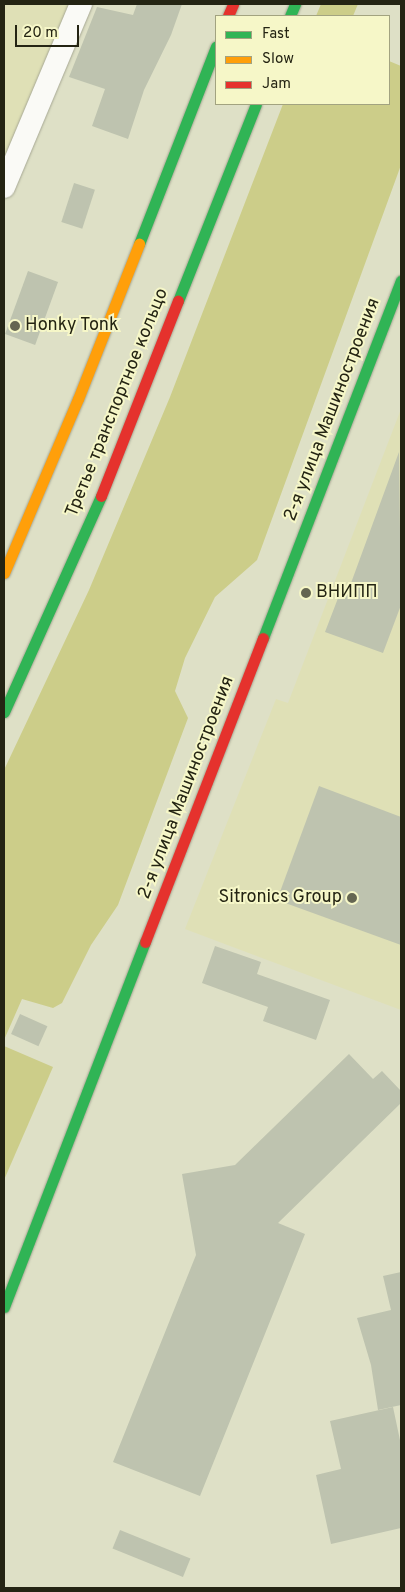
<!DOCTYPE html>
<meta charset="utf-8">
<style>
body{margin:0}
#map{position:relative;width:405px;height:1592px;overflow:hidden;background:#dee0c6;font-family:Overpass,sans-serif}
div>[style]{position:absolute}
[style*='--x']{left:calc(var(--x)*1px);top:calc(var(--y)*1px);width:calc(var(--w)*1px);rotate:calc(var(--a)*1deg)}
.built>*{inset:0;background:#dfe0b6}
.green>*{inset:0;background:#cccd89}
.building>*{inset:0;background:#bec3af;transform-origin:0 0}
.roads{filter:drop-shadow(0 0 1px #a6a793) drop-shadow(0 0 1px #a6a793)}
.street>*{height:22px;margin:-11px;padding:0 11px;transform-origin:11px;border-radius:11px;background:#fafaf6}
.fast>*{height:11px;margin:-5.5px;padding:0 5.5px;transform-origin:5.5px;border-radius:5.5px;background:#30b455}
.slow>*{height:11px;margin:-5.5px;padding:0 5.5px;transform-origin:5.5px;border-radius:5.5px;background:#ff9f0a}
.jam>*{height:11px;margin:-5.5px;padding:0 5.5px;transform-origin:5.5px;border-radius:5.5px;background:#e5322d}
.dots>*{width:14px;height:14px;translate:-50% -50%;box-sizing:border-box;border:2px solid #f6f7c8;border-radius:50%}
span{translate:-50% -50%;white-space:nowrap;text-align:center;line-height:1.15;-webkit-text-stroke:4px #f6f7c8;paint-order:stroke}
.poi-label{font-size:18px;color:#242413}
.left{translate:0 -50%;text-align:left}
.right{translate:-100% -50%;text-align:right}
.street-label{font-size:18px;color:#242413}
.frame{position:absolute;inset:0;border:5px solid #242413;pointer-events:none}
.legend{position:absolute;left:215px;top:15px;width:175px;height:90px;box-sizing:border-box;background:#f6f7c8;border:1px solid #a2a380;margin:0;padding:6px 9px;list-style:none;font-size:15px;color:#242413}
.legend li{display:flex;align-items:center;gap:10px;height:25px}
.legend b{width:25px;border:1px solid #a2a380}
.scale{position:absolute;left:15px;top:25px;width:64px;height:22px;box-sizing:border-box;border:2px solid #242413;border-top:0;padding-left:6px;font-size:15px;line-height:18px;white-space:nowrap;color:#242413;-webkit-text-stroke:4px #f6f7c8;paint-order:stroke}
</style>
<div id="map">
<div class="built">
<i style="clip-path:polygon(4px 4px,74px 4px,4px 176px)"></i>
<i style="clip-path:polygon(401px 409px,401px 1010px,185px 929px,276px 699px,288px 703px)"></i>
</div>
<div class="green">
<i style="clip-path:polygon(321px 4px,358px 4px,353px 16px,316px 16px)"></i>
<i style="clip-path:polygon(389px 61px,401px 66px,401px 165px,257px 560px,215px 597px,185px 658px,175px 691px,188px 718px,118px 905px,91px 945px,62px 1003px,53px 1008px,22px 999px,4px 1040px,4px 770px,89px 590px,170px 397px,283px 104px,389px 104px)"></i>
<i style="clip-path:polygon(4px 1046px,53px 1067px,4px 1180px)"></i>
</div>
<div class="building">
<i style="clip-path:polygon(137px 4px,182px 4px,171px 35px,144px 90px,128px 139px,92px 126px,105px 89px,69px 77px,97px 7px,133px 15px)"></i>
<i style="left:74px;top:183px;width:22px;height:41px;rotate:18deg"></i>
<i style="left:28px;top:271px;width:32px;height:67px;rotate:20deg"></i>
<i style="clip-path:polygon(399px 452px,401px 605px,383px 653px,325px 632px,340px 593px,347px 594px)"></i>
<i style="clip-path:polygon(319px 786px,401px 817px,401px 945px,277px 900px)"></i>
<i style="clip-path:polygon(215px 946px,261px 962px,257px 974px,330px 1000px,316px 1040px,263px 1021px,268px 1007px,202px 983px)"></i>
<i style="left:20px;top:1014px;width:30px;height:22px;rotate:24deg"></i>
<i style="clip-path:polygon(349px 1054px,373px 1079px,382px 1071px,401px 1091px,401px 1103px,278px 1223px,305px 1234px,200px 1496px,113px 1462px,196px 1255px,182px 1174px,235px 1165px)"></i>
<i style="clip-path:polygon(401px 1272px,401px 1405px,378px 1410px,371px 1365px,357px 1318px,391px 1310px,383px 1276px)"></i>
<i style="clip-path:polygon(393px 1407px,401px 1445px,401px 1528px,331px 1544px,316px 1475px,341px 1469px,330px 1421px)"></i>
<i style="left:120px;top:1530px;width:76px;height:20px;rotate:22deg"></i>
</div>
<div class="roads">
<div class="street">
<i style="--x:4;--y:187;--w:199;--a:-67.2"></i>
</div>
<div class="fast">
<i style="--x:290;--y:16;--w:13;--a:-67"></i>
<i style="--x:139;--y:244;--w:212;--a:-68.7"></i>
<i style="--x:178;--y:301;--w:212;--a:-68.4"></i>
<i style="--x:263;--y:638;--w:383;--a:-68.9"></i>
<i style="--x:4;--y:712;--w:237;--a:-65.8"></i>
<i style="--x:4;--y:1307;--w:391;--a:-68.9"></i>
</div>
<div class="slow">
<i style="--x:4;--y:573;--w:189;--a:-67"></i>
<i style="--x:78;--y:399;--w:167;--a:-68.5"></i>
</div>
<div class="jam">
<i style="--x:228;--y:16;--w:13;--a:-67"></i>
<i style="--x:101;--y:496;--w:210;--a:-68.5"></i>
<i style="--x:145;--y:942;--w:326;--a:-68.8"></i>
</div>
</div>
<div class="dots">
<i style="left:15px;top:326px;background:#656652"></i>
<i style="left:306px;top:593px;background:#656652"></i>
<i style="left:352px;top:898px;background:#656652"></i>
</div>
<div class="poi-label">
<span class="left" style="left:25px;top:326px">Honky Tonk</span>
<span class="left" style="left:316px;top:593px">ВНИПП</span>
<span class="right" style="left:342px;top:898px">Sitronics Group</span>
</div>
<div class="street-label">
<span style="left:118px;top:403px;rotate:-68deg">Третье транспортное кольцо</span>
<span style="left:333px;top:410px;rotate:-69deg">2-я улица Машиностроения</span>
<span style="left:187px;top:788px;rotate:-69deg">2-я улица Машиностроения</span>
</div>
<div class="frame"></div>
<ul class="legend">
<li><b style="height:6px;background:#30b455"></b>Fast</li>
<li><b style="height:6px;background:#ff9f0a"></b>Slow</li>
<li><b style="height:6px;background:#e5322d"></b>Jam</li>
</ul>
<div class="scale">20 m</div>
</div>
